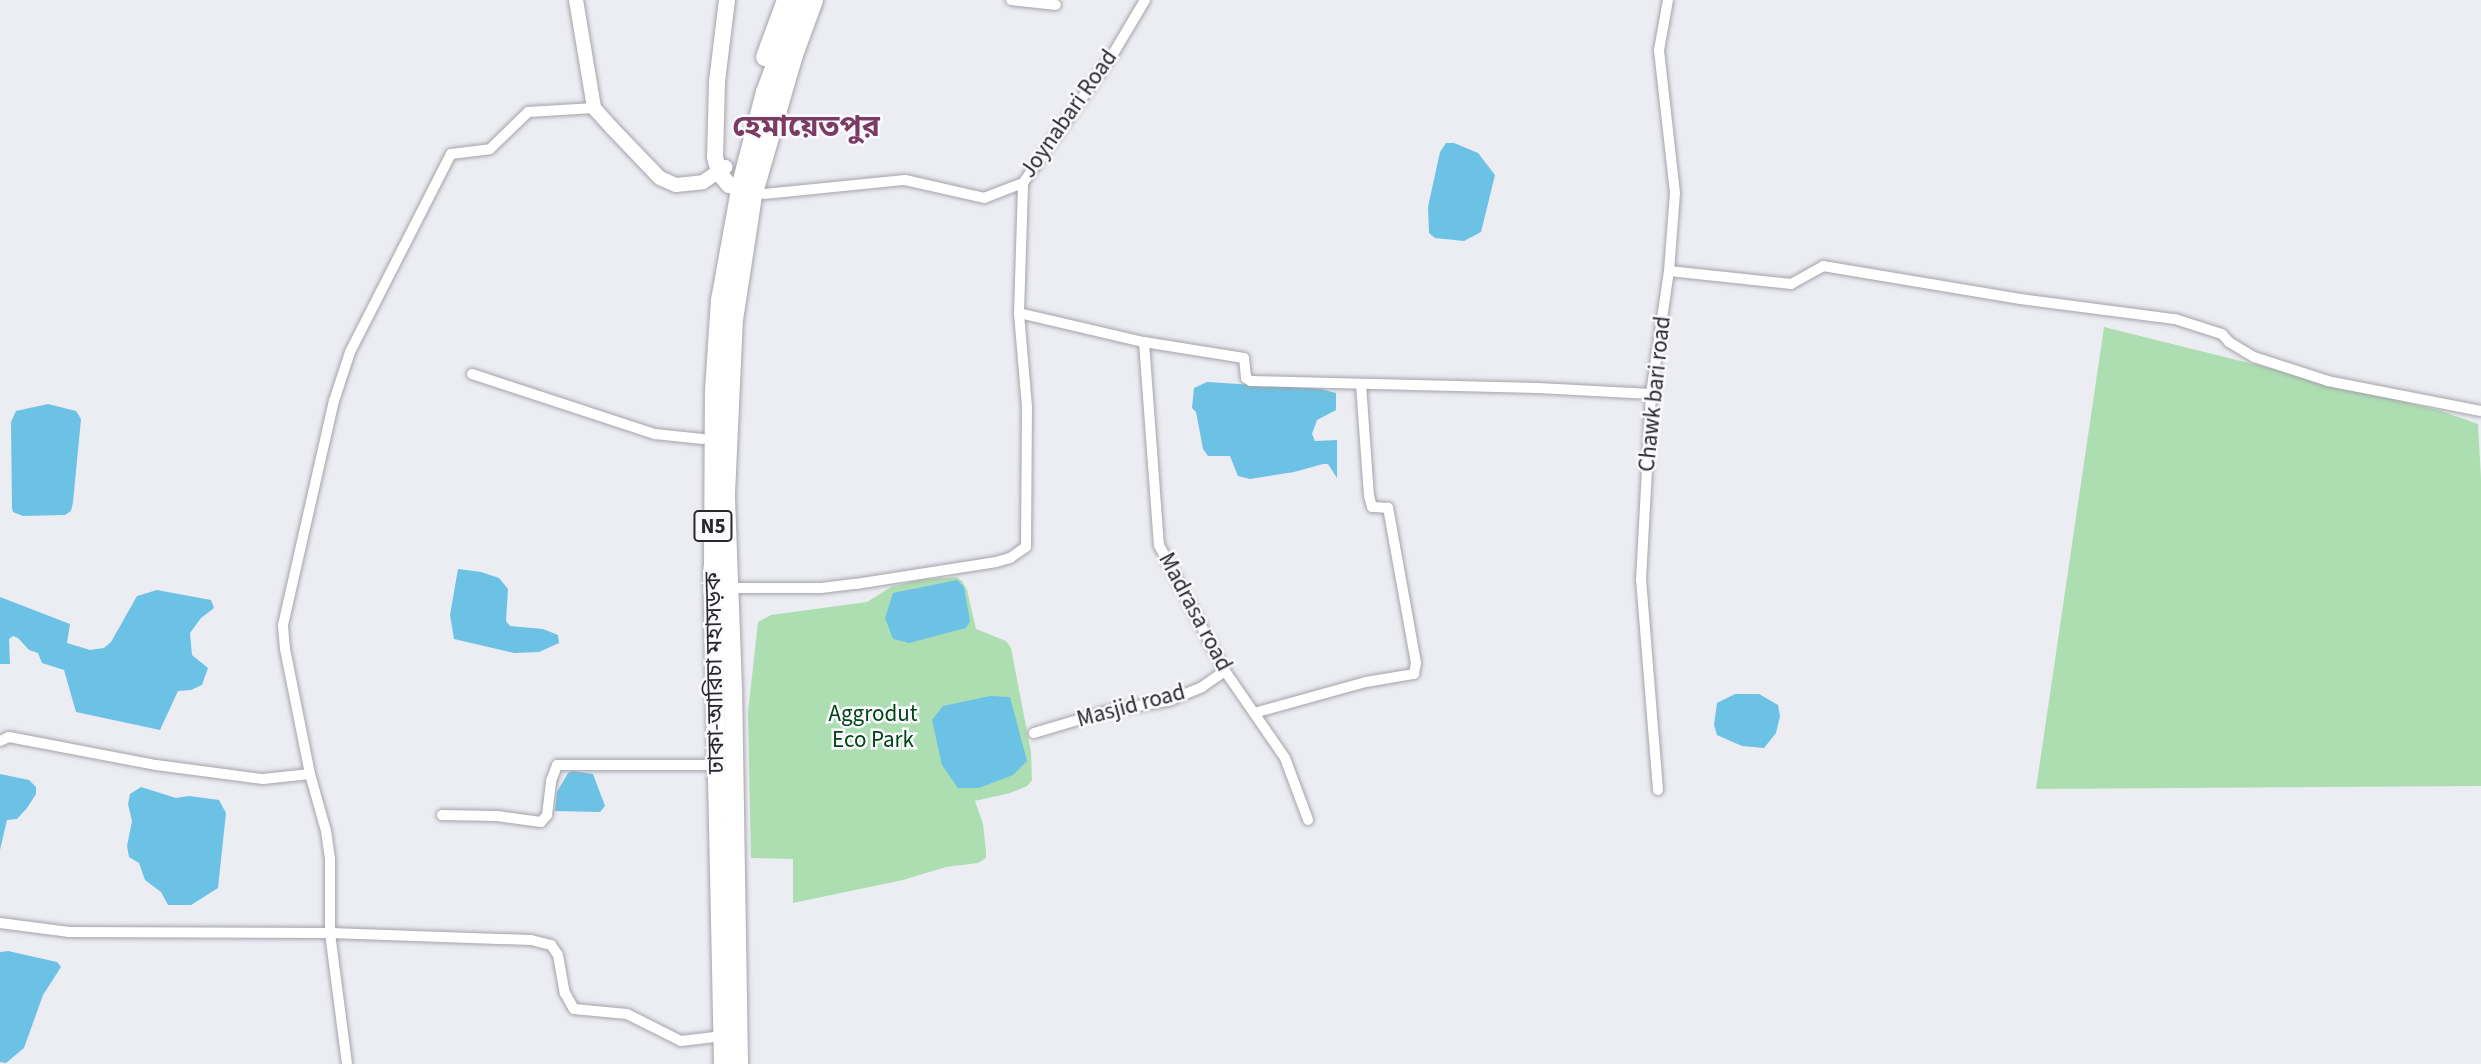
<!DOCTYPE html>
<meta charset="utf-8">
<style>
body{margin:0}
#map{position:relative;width:2481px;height:1064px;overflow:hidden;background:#ececf3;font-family:"Source Sans 3","Noto Sans Bengali",sans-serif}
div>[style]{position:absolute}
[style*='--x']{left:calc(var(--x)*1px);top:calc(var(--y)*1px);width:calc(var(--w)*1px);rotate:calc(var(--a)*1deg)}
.green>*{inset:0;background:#addeb2}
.water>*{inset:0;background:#6cc2e4}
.roads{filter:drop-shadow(0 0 2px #a3a3a9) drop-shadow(0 0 2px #a3a3a9)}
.street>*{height:10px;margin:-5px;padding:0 5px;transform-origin:5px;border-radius:5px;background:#fff}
.secondary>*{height:14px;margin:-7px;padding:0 7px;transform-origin:7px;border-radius:7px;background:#fff}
.primary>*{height:16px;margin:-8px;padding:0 8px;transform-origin:8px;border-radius:8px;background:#fff}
.highway>*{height:18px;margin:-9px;padding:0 9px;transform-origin:9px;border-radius:9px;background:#fff}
span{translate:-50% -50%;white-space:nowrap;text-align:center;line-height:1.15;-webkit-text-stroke:5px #fafafe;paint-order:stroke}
.shield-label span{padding:2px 5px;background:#fafafe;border:2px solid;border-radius:5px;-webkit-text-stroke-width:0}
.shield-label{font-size:21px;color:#29292c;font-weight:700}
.street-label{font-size:23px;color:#29292c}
.park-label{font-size:23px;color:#004615}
.district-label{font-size:30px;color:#7b3c63;font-weight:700}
</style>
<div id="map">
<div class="green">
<i style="clip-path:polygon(2104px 327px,2441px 411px,2478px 424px,2481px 479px,2481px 786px,2036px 789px)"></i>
<i style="clip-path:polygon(956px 577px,962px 581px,967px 590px,976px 629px,1006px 641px,1011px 648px,1031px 752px,1032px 780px,1027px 786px,1010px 793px,975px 801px,983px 824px,986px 852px,986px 858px,978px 863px,946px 867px,903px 880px,793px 903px,793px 859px,751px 858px,748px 712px,758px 622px,771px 615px,867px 602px,891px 587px,919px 580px)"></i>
</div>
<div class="water">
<i style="clip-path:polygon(1446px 143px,1454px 143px,1478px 153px,1495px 175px,1481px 232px,1464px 241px,1435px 238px,1429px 233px,1428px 207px,1440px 152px)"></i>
<i style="clip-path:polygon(1207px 382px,1321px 389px,1336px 393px,1336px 410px,1317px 420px,1312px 434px,1315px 441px,1337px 440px,1337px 478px,1328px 464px,1323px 464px,1294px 472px,1250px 479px,1238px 476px,1230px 456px,1208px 456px,1203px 449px,1196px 412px,1192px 408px,1194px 388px)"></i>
<i style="clip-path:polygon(48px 404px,76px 411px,81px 419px,73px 502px,71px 511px,65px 515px,23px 516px,13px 512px,12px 508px,11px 422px,16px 411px)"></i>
<i style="clip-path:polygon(458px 569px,481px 572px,499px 578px,508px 589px,506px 621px,510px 626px,543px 629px,558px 635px,559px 643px,539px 652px,514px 653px,454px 639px,450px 615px)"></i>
<i style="clip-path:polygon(957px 580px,964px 587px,970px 621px,966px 628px,909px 643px,893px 639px,885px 618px,893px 593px)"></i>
<i style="clip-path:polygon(157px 590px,211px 600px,214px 608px,201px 618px,190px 633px,192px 655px,208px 668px,202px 685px,191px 690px,178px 691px,160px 730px,76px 712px,64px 670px,42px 663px,38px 653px,29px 650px,18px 638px,13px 636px,9px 639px,10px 664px,0 664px,0 597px,70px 624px,67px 643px,90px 650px,104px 648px,111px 642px,137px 596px)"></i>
<i style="clip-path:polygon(1735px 694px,1759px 694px,1778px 705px,1780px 716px,1776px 733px,1764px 748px,1742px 746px,1717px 735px,1714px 725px,1717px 703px)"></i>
<i style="clip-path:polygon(990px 696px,1010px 697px,1027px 761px,1013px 775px,979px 788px,958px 788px,942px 765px,932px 720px,943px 706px)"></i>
<i style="clip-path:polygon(573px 771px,593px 774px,605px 806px,600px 812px,555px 811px,557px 792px,568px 773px)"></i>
<i style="clip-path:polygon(0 774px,29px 780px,36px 787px,36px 794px,27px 808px,17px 819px,7px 820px,0 850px)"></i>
<i style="clip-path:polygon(141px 787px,176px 798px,189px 796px,219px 800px,226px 813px,218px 888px,191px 905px,168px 905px,161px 892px,145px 880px,139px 863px,129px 857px,127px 846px,132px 821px,128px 804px,130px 794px)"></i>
<i style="clip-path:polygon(8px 951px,57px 962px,61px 967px,43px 995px,24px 1048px,6px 1063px,0 1062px,0 952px)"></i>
</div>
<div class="roads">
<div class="street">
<i style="--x:1011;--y:0;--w:45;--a:6.3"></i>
<i style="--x:764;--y:194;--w:142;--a:-5.7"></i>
<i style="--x:905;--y:180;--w:81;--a:12.8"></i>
<i style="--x:984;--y:198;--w:42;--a:-21"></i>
<i style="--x:1023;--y:183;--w:157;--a:-55.1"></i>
<i style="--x:1113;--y:54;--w:63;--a:-59.3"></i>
<i style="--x:1669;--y:271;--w:123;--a:6.1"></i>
<i style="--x:1791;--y:284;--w:37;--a:-29"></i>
<i style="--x:1823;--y:266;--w:200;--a:9.5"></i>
<i style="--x:2020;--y:299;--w:156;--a:7.4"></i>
<i style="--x:2175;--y:319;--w:49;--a:17.7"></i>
<i style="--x:2222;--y:334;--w:11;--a:49"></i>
<i style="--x:2229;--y:342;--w:29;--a:31"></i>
<i style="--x:2254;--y:357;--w:78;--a:18"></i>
<i style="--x:2328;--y:381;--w:156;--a:11.1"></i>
<i style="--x:1019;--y:313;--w:128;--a:13.1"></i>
<i style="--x:1144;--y:342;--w:101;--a:9.1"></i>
<i style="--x:1244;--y:358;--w:20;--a:84"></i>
<i style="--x:1246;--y:378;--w:6;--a:31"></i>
<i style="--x:1251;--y:381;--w:287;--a:1.4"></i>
<i style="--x:1538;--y:388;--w:113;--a:3"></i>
<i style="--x:1144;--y:342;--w:204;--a:85.8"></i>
<i style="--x:1159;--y:545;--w:142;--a:62.4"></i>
<i style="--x:1225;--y:671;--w:106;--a:55.4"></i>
<i style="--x:1285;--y:758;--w:66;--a:69.6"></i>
<i style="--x:472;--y:374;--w:193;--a:18.2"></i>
<i style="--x:655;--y:434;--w:48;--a:5.9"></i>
<i style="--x:738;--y:588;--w:83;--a:0"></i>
<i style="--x:821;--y:588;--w:35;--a:-7"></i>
<i style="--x:856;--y:584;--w:142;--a:-8.9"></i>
<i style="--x:996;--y:562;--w:15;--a:-16"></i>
<i style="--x:1010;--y:558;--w:19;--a:-35"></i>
<i style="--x:1026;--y:547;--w:140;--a:-89.6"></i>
<i style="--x:1027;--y:407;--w:94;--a:-94.9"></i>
<i style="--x:1019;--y:313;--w:130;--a:-88.2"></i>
<i style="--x:1254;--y:713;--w:116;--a:-15.5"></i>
<i style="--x:1366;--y:682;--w:49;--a:-9.5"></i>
<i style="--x:1414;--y:674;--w:11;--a:-80"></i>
<i style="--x:1416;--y:663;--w:158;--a:-100.2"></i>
<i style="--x:1388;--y:508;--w:16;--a:-176"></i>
<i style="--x:1372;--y:507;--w:11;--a:-105"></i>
<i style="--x:1369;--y:496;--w:112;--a:-94.1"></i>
<i style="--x:1034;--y:733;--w:77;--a:-16.6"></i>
<i style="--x:1108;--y:711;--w:61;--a:-9.5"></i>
<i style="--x:1168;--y:701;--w:37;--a:-22"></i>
<i style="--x:1202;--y:687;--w:28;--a:-35"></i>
<i style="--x:0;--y:741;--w:10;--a:-24"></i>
<i style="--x:9;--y:737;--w:150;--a:10.8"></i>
<i style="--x:156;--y:765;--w:108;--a:7.5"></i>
<i style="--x:263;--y:779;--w:47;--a:-6.1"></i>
<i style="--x:1658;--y:790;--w:211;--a:-94.6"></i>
<i style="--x:1641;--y:580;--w:186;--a:-86.9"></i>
<i style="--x:1651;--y:394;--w:124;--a:-81.7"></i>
<i style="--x:1669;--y:271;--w:78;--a:-85.6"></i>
<i style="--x:1675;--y:193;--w:144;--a:-96.4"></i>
<i style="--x:1659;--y:50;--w:51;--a:-79.8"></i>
<i style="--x:442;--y:815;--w:55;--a:1"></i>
<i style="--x:497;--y:816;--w:44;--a:7.8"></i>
<i style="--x:541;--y:822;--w:9;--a:-49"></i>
<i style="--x:547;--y:815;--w:34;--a:-83"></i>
<i style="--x:551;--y:781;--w:17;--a:-69"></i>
<i style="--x:557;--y:765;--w:160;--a:0"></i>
<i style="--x:0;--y:923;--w:70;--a:7.4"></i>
<i style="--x:69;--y:932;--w:261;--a:0.2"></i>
<i style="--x:330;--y:933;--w:201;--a:2"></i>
<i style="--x:531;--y:940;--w:21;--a:14"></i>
<i style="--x:551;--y:945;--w:12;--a:55"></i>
<i style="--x:558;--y:955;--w:39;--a:80"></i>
<i style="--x:565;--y:993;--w:18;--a:61"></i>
<i style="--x:574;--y:1009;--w:53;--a:5.4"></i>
<i style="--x:627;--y:1014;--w:60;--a:26.6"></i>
<i style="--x:681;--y:1041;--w:42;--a:-6.8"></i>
<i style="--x:347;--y:1064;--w:132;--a:-97.4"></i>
<i style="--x:330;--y:933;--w:74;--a:-90"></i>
<i style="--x:330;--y:859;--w:28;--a:-98"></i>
<i style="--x:326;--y:831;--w:59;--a:-105.7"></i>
<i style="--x:310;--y:774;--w:127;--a:-101.3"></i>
<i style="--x:285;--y:649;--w:24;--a:-95"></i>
<i style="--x:283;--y:625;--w:230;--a:-77.2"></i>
<i style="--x:334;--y:401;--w:52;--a:-71.9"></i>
<i style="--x:350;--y:352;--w:222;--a:-63"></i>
<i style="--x:451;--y:154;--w:39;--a:-7"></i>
<i style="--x:490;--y:149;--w:53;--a:-44.2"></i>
<i style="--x:528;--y:112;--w:66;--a:-3.5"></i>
</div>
<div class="secondary">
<i style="--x:576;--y:0;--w:109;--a:80.5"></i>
<i style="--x:594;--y:108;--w:27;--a:48"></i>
<i style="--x:612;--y:128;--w:69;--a:46.2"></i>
<i style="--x:660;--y:178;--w:17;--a:24"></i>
<i style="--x:676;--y:185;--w:27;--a:-6"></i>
<i style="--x:703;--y:182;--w:27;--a:-34"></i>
</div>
<div class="primary">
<i style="--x:727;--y:0;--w:83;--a:97"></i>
<i style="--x:717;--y:82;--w:75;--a:91.5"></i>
<i style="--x:715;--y:157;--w:16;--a:76"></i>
<i style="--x:719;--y:173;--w:16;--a:50"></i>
</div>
<div class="highway">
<i style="--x:765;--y:57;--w:61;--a:-69.8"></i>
<i style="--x:723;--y:1064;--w:497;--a:-91.2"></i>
<i style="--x:713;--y:567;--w:177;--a:-89.7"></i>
<i style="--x:714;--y:390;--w:90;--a:-86.2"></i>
<i style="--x:720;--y:300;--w:118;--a:-79.7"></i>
<i style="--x:741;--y:184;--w:95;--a:-75.4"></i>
<i style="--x:765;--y:92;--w:98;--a:-69.7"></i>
<i style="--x:739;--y:1064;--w:375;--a:-90.9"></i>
<i style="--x:733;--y:689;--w:195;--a:-92.1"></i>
<i style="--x:726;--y:494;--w:174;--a:-87.4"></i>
<i style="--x:734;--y:320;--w:125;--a:-81.3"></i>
<i style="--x:753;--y:196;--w:147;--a:-73.8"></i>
<i style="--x:794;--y:55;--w:59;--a:-70"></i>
</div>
</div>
<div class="shield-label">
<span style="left:713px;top:526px">N5</span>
</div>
<div class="street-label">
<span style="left:1069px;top:114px;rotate:-55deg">Joynabari Road</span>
<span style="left:1655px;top:394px;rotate:-84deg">Chawk bari road</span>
<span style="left:1195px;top:612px;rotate:62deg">Madrasa road</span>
<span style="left:715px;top:673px;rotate:-91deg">ঢাকা-আরিচা মহাসড়ক</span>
<span style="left:1131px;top:706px;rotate:-15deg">Masjid road</span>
</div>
<div class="park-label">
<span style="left:873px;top:727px">Aggrodut<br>Eco Park</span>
</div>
<div class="district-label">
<span style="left:806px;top:127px">হেমায়েতপুর</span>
</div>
</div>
